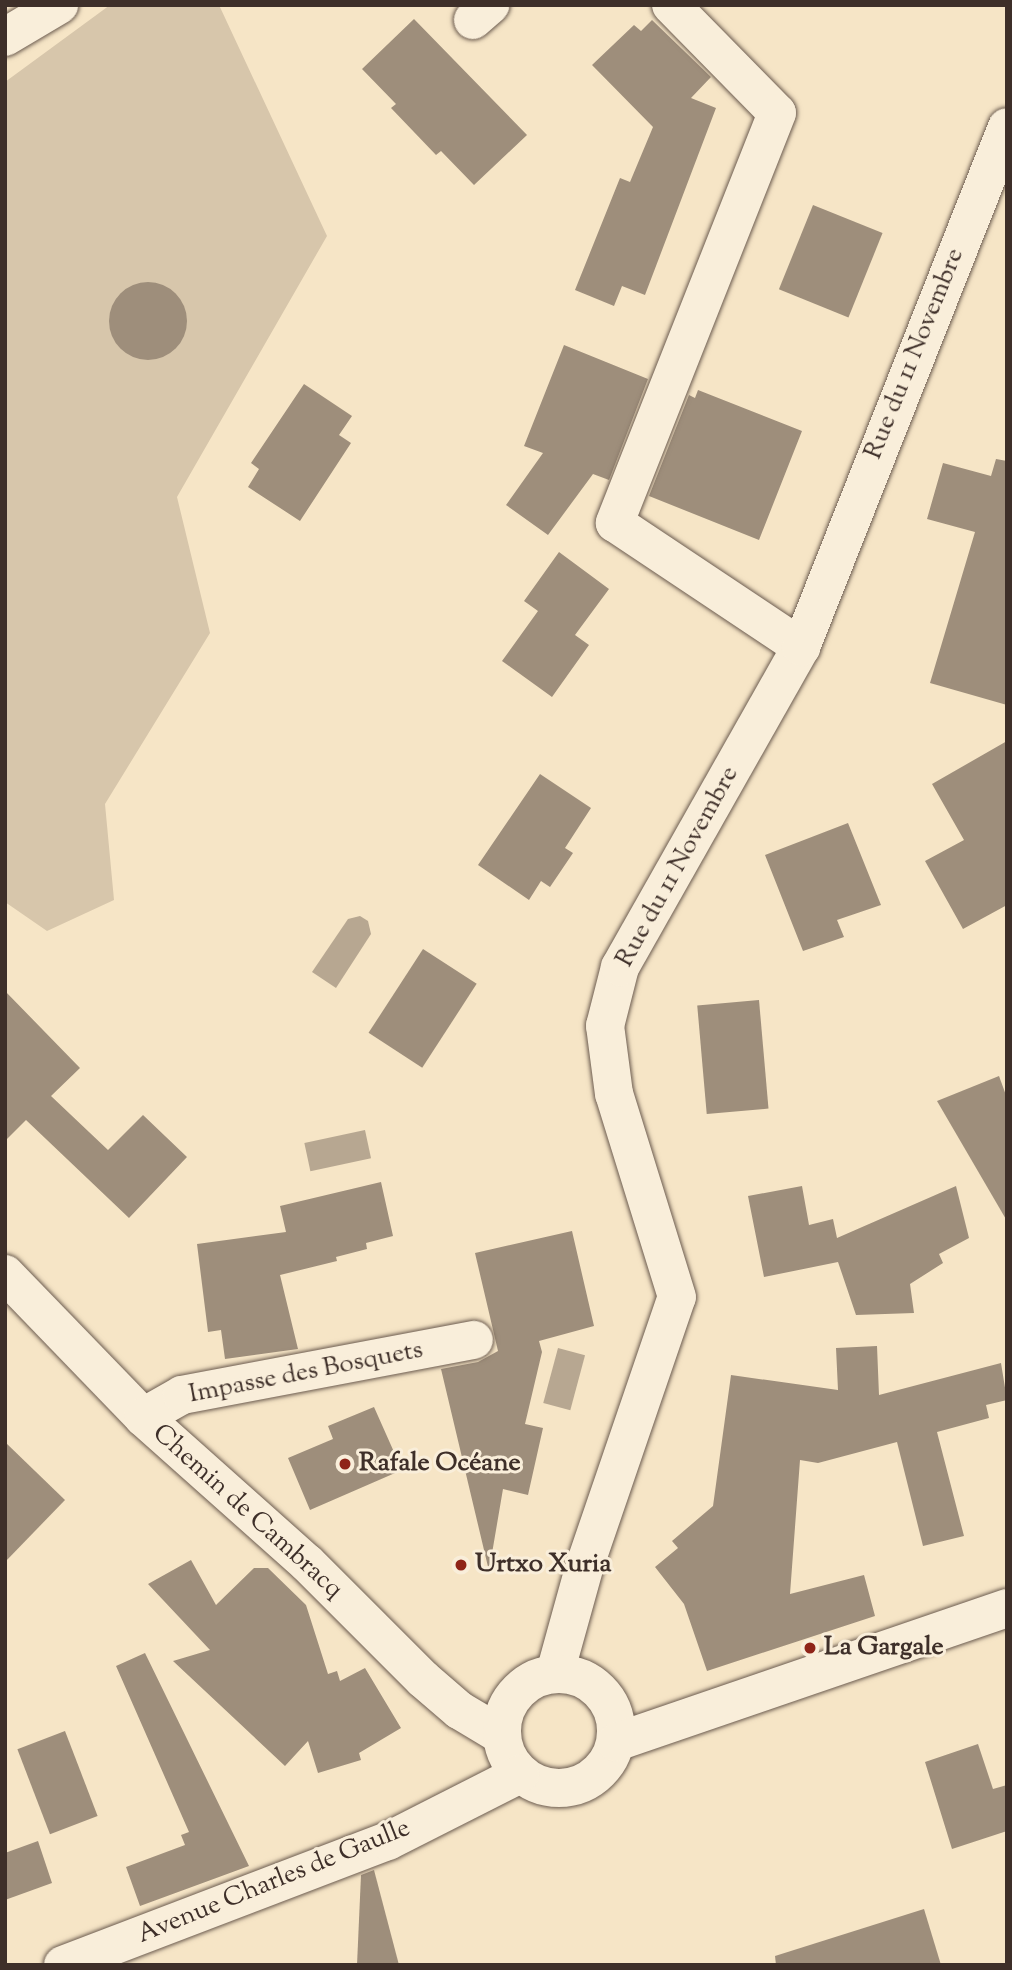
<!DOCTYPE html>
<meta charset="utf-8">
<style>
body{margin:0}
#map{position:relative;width:1012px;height:1970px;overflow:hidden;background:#f6e5c6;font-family:"Sorts Mill Goudy",serif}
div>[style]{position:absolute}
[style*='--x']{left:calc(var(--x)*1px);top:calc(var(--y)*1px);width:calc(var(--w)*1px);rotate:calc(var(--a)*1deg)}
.green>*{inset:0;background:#d7c6ab}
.water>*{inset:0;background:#b7a791;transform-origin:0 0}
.building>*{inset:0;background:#9e8e7b;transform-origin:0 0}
.round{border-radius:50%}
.roads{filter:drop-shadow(0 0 2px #6c5c50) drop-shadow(0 0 2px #6c5c50)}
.minor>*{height:38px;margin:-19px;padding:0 19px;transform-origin:19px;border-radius:19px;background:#f9eeda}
.minor>.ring{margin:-19px;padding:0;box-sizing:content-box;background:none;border:38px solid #f9eeda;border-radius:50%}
.dots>*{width:19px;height:19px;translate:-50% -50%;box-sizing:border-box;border:4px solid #f9eeda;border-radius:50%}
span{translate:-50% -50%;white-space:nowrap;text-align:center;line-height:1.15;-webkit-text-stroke:6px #f9eeda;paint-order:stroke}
.street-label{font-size:26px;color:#3e2f29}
.poi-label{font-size:26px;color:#3e2f29;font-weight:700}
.left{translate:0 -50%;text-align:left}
.frame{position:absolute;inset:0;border:7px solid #3e2f29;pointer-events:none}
</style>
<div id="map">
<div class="green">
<i style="clip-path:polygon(110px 5px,219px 5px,327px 236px,177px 497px,210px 633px,105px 804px,114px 900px,47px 931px,5px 902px,5px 82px)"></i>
</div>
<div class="water">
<i style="clip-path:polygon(360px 916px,368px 921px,371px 934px,336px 988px,312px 972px,348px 919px)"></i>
<i style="left:365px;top:1130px;width:29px;height:62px;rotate:78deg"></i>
<i style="left:558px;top:1348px;width:28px;height:57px;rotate:15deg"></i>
</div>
<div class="building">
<i style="clip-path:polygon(414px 19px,527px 135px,474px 185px,441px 151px,436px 155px,391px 108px,396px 104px,362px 69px)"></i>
<i style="clip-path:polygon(652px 20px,711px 77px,691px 98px,716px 108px,645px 295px,622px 286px,614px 306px,575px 290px,620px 178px,630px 182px,653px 127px,592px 65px,634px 25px,641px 31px)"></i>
<i style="left:813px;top:205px;width:75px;height:91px;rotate:22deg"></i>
<i class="round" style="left:109px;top:282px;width:78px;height:78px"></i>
<i style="clip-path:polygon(564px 345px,648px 379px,609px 480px,593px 474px,548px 535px,506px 505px,543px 453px,524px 446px)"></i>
<i style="clip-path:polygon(304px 384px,352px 416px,339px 435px,351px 443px,300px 521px,248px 487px,259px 469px,251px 463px)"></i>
<i style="clip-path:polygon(698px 390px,802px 431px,759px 540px,649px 496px,689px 395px,695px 398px)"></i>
<i style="clip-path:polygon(996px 459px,1007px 461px,1007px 705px,930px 683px,975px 532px,927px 519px,943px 463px,991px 476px)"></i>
<i style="clip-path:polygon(559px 552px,609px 589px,575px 635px,589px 645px,552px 697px,502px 661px,538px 611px,524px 601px)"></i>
<i style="clip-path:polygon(1007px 741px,1007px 905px,963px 929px,925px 861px,964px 840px,932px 784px)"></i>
<i style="clip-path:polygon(540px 774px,591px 808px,565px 848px,573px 853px,550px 887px,541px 881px,529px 900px,478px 865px)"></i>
<i style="clip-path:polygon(848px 823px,881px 905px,837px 920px,844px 937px,803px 951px,765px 855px)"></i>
<i style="left:423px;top:949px;width:64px;height:100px;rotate:33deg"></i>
<i style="clip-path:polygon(5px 991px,80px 1068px,51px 1096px,108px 1150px,143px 1115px,187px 1157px,129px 1218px,26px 1120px,5px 1141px)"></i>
<i style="left:759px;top:1000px;width:109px;height:62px;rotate:85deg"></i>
<i style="clip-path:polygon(999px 1076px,1007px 1098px,1007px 1221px,937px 1101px)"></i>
<i style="clip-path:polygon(381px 1182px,393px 1236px,366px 1243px,367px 1249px,336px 1257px,337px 1261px,280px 1275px,298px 1349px,225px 1359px,221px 1330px,208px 1332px,197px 1244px,286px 1232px,280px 1206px)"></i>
<i style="clip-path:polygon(802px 1186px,809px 1225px,833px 1219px,837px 1238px,956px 1186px,969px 1238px,939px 1254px,943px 1263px,910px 1284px,914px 1313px,856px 1315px,838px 1262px,764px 1277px,748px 1196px)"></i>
<i style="clip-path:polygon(572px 1231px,594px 1326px,539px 1341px,542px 1352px,525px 1424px,543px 1428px,528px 1495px,503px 1489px,489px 1571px,441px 1369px,478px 1362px,498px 1351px,475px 1253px)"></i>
<i style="clip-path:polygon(877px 1346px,879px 1395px,1001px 1363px,1007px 1400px,986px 1405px,989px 1418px,937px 1432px,964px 1536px,923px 1546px,897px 1442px,818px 1463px,800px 1460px,790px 1594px,864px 1575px,875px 1616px,707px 1671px,684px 1604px,655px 1567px,678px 1548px,672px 1541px,713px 1506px,731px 1375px,838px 1390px,836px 1348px)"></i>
<i style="clip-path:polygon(374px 1407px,402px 1470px,310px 1510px,288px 1458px,333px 1439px,328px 1426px)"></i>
<i style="clip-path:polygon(5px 1442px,65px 1500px,5px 1562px)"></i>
<i style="clip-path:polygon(191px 1560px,216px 1605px,254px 1568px,268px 1568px,306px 1605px,328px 1674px,337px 1671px,340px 1681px,365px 1668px,401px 1728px,359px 1753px,361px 1760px,318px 1773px,308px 1741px,285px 1766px,173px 1661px,210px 1650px,148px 1584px)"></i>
<i style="clip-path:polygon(145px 1653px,249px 1866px,140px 1906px,126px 1867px,185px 1845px,181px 1835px,189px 1832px,116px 1666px)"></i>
<i style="left:65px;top:1731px;width:91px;height:51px;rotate:69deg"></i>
<i style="clip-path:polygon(978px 1744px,993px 1789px,1007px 1785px,1007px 1831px,952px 1849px,925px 1762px)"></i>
<i style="clip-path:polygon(38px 1841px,52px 1883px,5px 1900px,5px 1853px)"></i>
<i style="clip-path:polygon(374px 1870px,399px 1965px,357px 1965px,361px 1875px)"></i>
<i style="clip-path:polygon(924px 1909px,941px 1965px,776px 1965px,775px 1956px)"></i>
</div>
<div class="roads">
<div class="minor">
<i style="--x:671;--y:5;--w:151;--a:45.5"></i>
<i style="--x:777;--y:113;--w:441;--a:111.6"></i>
<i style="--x:615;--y:523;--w:224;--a:33.7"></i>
<i style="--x:473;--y:20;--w:23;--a:-41"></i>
<i style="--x:5;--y:37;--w:63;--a:-30.7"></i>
<i style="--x:5;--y:1274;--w:199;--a:46"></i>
<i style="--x:143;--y:1417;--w:220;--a:41.7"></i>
<i style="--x:307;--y:1563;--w:164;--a:45"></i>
<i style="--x:423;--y:1679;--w:48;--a:40.7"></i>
<i style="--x:459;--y:1710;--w:49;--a:30.8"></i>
<i style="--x:143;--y:1417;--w:45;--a:-29.4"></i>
<i style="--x:182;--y:1395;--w:297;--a:-10.7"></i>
<i style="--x:555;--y:1673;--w:112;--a:-74.5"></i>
<i style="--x:585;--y:1565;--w:283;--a:-71.1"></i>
<i style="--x:677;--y:1297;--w:213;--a:-107.2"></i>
<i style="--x:614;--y:1094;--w:69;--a:-97.5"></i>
<i style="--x:605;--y:1026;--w:61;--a:-75.7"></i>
<i style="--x:620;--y:967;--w:368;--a:-60.5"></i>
<i style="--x:801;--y:647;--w:559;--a:-68.39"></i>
<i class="ring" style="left:502px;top:1674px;width:76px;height:76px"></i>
<i style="--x:616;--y:1742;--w:413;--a:-18.9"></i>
<i style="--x:63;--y:1965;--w:348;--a:-20.9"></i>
<i style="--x:388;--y:1841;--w:148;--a:-26.9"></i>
</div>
</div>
<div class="dots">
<i style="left:345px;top:1464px;background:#8f2418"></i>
<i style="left:461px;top:1565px;background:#8f2418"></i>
<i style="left:810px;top:1648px;background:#8f2418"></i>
</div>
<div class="street-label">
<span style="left:915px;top:354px;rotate:-68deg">Rue du 11 Novembre</span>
<span style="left:678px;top:867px;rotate:-61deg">Rue du 11 Novembre</span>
<span style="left:306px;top:1373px;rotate:-11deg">Impasse des Bosquets</span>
<span style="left:247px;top:1512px;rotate:42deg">Chemin de Cambracq</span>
<span style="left:274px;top:1882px;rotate:-22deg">Avenue Charles de Gaulle</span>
</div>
<div class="poi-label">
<span class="left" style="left:359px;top:1464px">Rafale Océane</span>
<span class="left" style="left:475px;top:1565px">Urtxo Xuria</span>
<span class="left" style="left:824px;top:1648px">La Gargale</span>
</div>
<div class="frame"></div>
</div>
